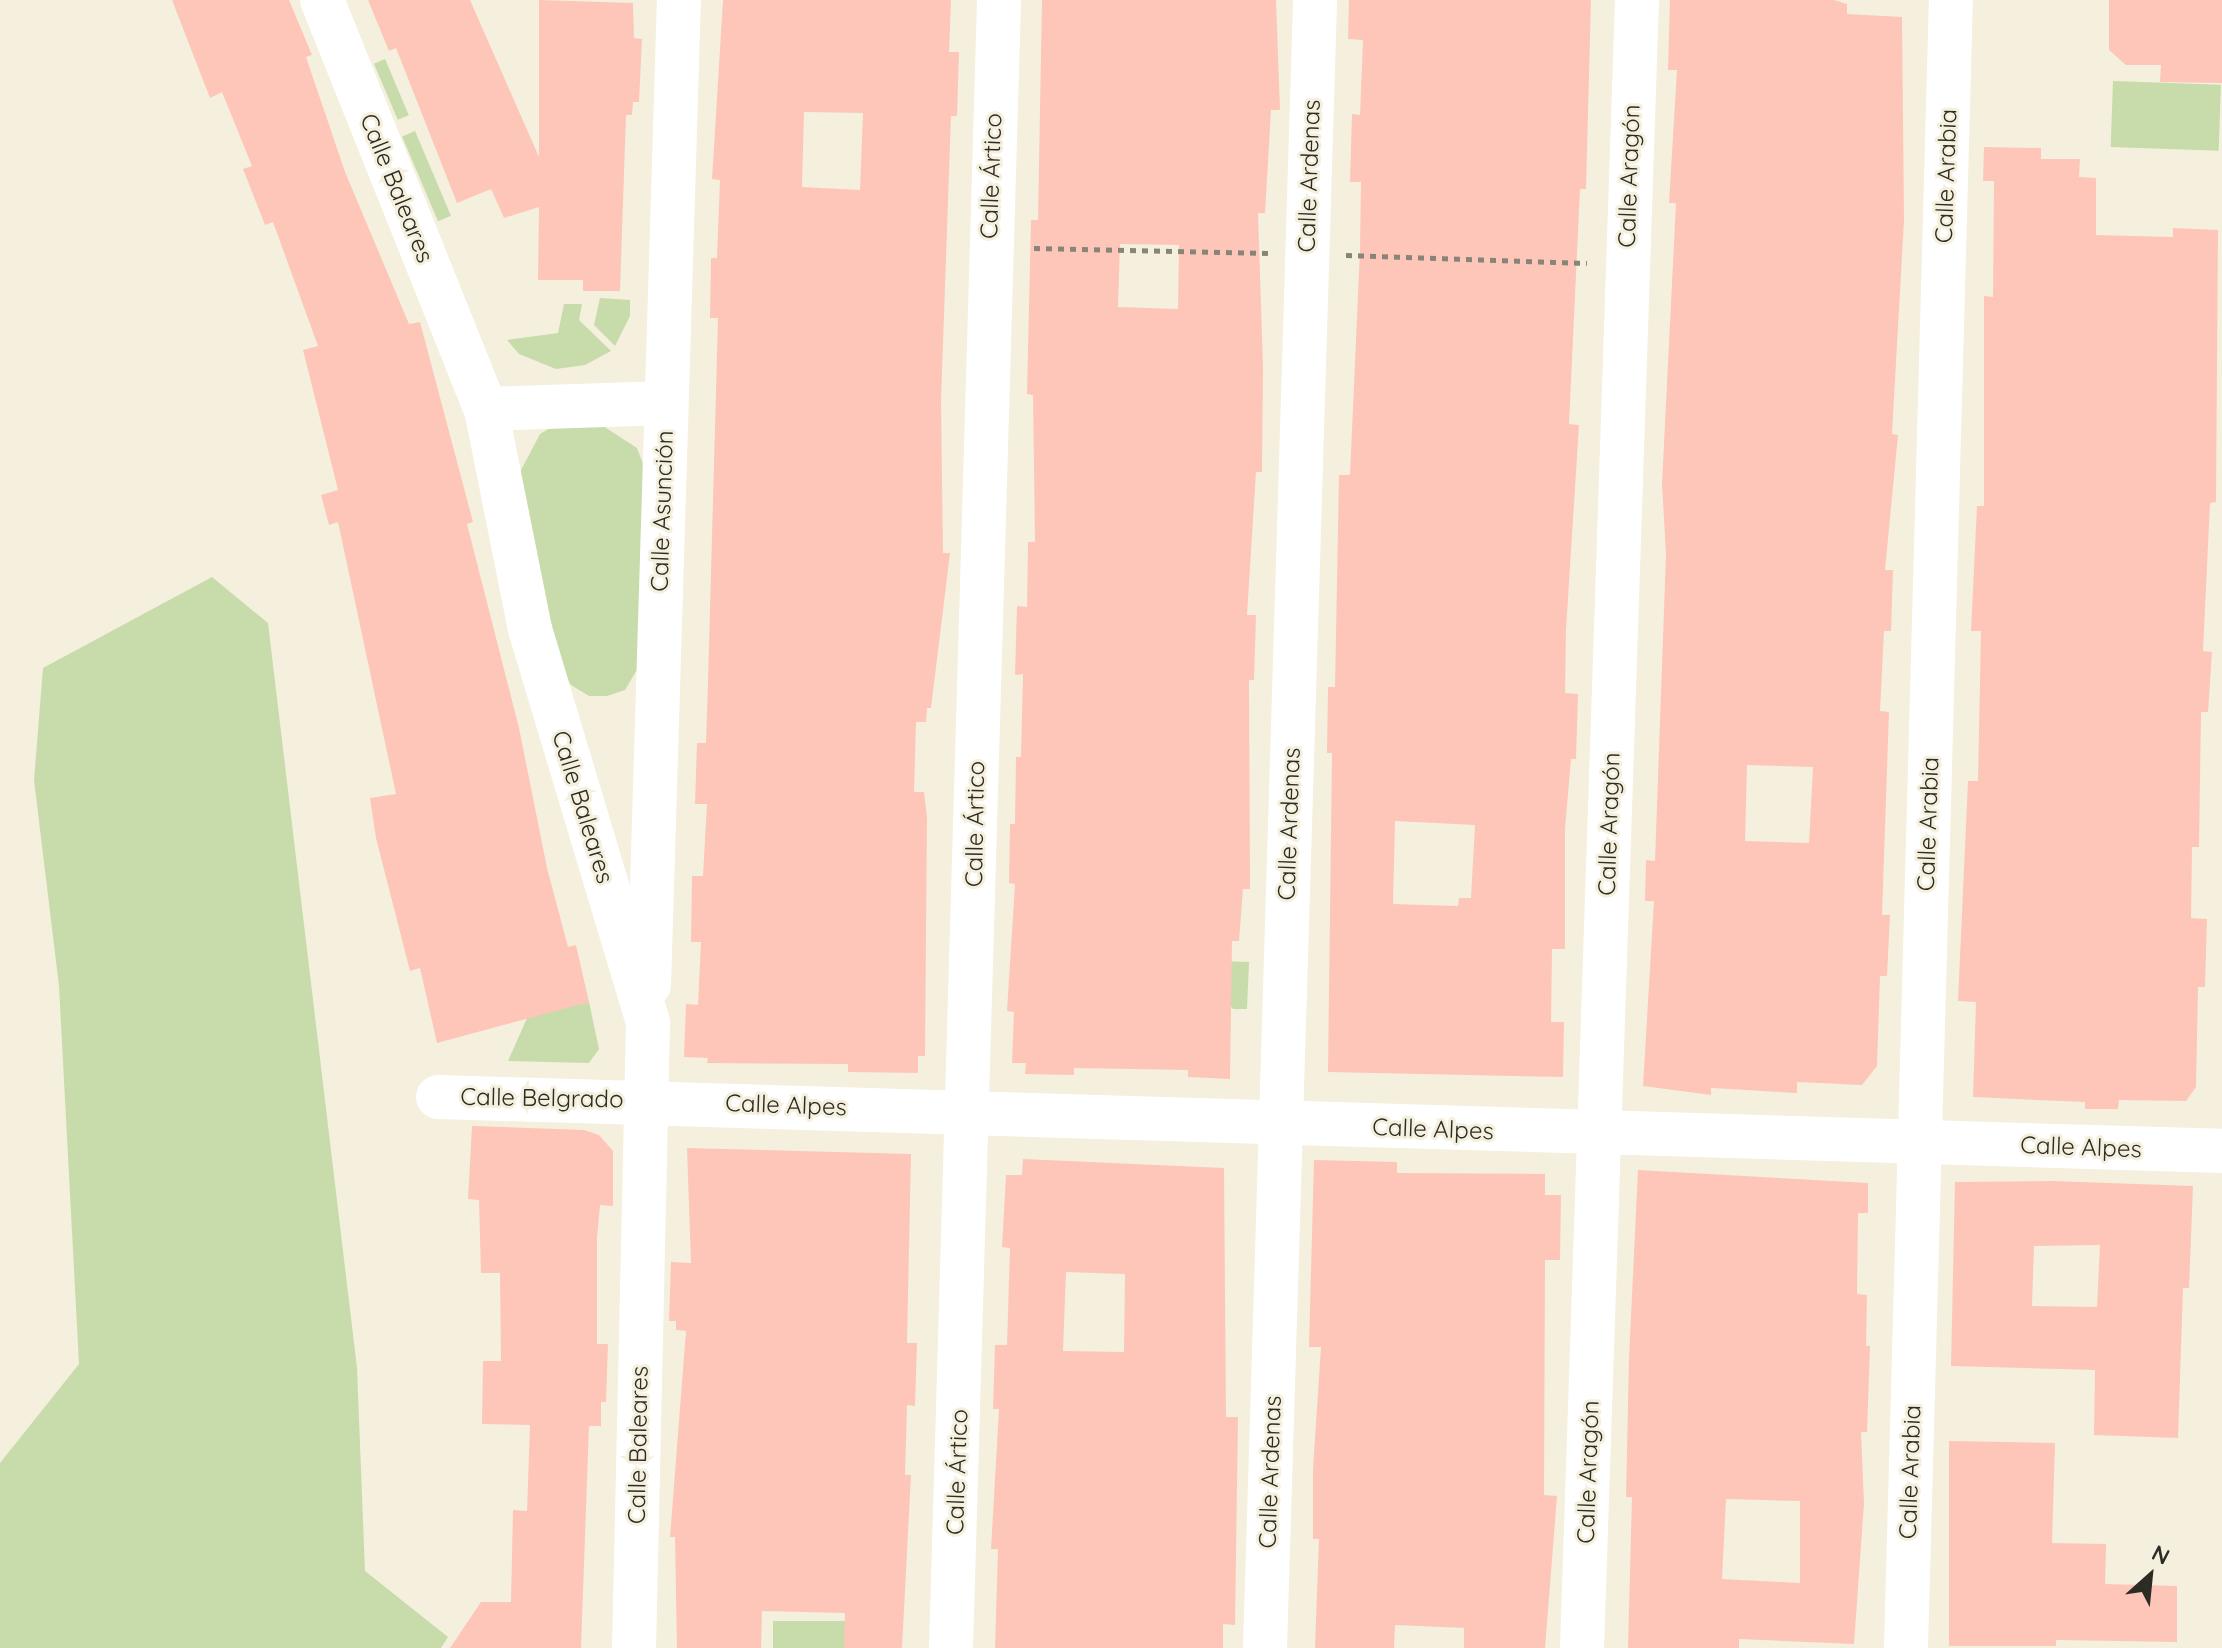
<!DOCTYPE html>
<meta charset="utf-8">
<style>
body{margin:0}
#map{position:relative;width:2222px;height:1648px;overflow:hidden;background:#f4f0dd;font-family:Quicksand,sans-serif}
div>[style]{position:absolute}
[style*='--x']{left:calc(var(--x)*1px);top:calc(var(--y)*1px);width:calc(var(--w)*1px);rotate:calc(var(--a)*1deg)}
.green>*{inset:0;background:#c7dcaa;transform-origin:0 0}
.building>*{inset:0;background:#fec6b8}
.path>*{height:5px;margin-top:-2.5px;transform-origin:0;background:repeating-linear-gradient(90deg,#878579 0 6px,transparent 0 12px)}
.minor>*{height:44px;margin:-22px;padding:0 22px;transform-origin:22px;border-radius:22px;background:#fff}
span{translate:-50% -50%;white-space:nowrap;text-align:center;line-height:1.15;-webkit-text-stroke:6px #f4f0dd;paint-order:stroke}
.street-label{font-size:24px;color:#2c2b24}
.north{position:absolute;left:2110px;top:1536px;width:80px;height:80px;-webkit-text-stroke:6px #f4f0dd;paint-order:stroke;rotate:27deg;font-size:22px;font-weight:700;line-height:32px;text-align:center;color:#2c2b24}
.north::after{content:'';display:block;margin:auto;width:28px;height:36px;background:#2c2b24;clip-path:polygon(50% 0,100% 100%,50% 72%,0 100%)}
</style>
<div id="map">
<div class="green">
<i style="left:385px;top:59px;width:61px;height:12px;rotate:67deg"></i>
<i style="left:2113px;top:81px;width:108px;height:66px;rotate:2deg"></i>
<i style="left:415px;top:131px;width:92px;height:14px;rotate:67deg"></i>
<i style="clip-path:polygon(600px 298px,630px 300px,630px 316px,615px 346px,594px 325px)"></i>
<i style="clip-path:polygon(564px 304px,582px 304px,579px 320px,611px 351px,585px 365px,556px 369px,519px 354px,507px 340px,558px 333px)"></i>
<i style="clip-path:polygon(597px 422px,637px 448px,645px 469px,641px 663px,625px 690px,607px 696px,589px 696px,571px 685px,560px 671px,520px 472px,540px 434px,557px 424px)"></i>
<i style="clip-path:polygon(212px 577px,268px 623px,357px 1368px,365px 1571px,448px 1637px,441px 1648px,0 1648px,0 1463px,79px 1364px,59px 986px,34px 780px,43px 668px)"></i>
<i style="clip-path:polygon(1190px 960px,1249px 962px,1247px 1009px,1233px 1009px)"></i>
<i style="clip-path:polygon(589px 1002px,599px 1049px,589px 1063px,508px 1061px,528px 1016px)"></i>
<i style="left:773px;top:1621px;width:72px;height:27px"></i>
</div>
<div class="building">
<i style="clip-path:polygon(172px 0,289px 0,312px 55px,306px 57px,345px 172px,409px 324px,420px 322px,473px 522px,467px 524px,519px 728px,547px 868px,568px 947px,576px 945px,589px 1002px,437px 1043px,420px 968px,410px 971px,376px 838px,370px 798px,396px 794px,338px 522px,329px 525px,321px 495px,338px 490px,303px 350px,318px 346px,273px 222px,265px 225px,243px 169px,252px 166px,222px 92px,210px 98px)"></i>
<i style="clip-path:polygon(368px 0,470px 0,539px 157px,539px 0,633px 3px,634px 38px,642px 39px,639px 102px,633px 102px,632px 115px,626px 115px,620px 291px,583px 291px,583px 280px,538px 280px,539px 207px,504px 218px,491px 189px,457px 203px,396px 48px,389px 51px)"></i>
<i style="clip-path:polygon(evenodd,723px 0,951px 0,949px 52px,959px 52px,957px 116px,951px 116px,941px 400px,943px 553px,950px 553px,931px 708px,927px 708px,926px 722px,916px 722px,914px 792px,924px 792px,927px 817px,925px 1056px,918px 1056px,918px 1073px,848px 1072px,848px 1064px,707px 1063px,708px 1058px,684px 1057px,686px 1004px,698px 1005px,701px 942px,691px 942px,692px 876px,703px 876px,707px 804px,695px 804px,697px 743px,706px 743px,708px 682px,718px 318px,710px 318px,711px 258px,717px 258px,720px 180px,712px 179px,723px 0,804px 112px,863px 113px,860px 190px,802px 187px,804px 112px)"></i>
<i style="clip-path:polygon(evenodd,1042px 0,1276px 0,1280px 110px,1271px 110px,1265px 213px,1258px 213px,1263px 366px,1262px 472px,1256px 472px,1247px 615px,1256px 615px,1254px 680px,1249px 680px,1250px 889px,1243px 889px,1239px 941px,1232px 941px,1230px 1079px,1188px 1077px,1188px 1070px,1074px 1068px,1074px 1075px,1025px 1074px,1026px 1063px,1012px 1063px,1014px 1012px,1007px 1011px,1015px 884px,1009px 883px,1010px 824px,1015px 824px,1016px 757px,1021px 757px,1023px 674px,1015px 675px,1017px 606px,1027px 607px,1028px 542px,1035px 542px,1033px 395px,1027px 394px,1031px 220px,1038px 220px,1042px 0,1120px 244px,1179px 245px,1178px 309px,1118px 307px,1120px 244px)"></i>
<i style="clip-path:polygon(evenodd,1349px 0,1591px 0,1586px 189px,1580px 189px,1569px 424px,1579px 425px,1566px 630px,1565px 693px,1578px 694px,1576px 759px,1571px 759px,1565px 829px,1565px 949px,1552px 949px,1551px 1022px,1564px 1022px,1563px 1077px,1328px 1072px,1332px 753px,1327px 753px,1328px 687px,1335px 687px,1339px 475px,1350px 475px,1360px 250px,1361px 182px,1350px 182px,1352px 114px,1360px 115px,1363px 40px,1348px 39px,1349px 0,1395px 821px,1475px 825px,1471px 898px,1459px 898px,1458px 906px,1393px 904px,1395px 821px)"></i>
<i style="clip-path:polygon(evenodd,1670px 0,1834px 0,1847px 4px,1847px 14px,1902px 17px,1904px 220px,1892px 434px,1898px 435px,1885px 570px,1893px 570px,1891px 631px,1884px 631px,1880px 711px,1889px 712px,1882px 915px,1890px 915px,1887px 976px,1880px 976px,1877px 1066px,1862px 1085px,1797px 1082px,1797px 1093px,1711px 1088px,1711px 1095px,1643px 1086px,1654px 901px,1645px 901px,1646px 860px,1655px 861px,1666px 554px,1662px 484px,1676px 203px,1669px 203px,1677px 70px,1668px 70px,1670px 0,1747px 765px,1813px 767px,1809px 843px,1745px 841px,1747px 765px)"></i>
<i style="clip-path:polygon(2109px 0,2222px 0,2222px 83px,2160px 82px,2161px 65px,2126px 65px,2109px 50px)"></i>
<i style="clip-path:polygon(1984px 147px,2041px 148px,2041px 159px,2080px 159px,2079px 177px,2096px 178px,2096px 235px,2173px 237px,2173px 228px,2218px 230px,2216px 502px,2210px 503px,2203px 651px,2212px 652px,2208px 712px,2201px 712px,2199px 847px,2192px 847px,2191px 918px,2207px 919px,2205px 987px,2198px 987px,2196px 1087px,2186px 1101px,2119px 1100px,2118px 1109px,2085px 1109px,2085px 1102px,1973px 1097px,1976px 1002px,1958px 1001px,1968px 781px,1978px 781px,1981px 631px,1971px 631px,1977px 506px,1984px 506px,1984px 296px,1993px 297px,1994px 181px,1983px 181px)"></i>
<i style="clip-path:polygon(472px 1126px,584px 1130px,599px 1135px,613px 1151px,613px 1206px,600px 1205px,597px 1238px,597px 1344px,608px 1344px,606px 1402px,601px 1402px,601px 1426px,589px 1426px,581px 1648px,450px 1648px,481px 1602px,511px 1602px,513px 1510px,527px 1511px,530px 1425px,482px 1424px,483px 1361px,501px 1361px,500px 1273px,481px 1273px,479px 1200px,468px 1199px)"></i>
<i style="clip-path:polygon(687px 1148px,911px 1154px,907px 1343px,917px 1343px,915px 1406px,907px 1405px,905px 1475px,911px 1475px,902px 1648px,844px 1648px,845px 1613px,762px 1611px,761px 1648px,677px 1648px,675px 1537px,670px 1537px,686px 1331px,676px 1330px,676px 1321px,669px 1321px,671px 1262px,691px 1263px)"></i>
<i style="clip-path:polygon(evenodd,1023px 1159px,1224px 1168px,1226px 1417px,1238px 1417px,1235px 1625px,1223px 1624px,1223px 1648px,995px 1648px,998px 1549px,991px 1549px,999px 1409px,993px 1409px,995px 1345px,1007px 1345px,1010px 1248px,1002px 1247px,1006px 1175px,1022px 1175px,1023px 1159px,1066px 1272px,1125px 1274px,1124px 1352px,1063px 1351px,1066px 1272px)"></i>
<i style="clip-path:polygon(1314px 1160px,1397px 1162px,1397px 1173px,1545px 1174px,1545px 1195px,1561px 1195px,1560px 1260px,1545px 1260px,1544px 1495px,1557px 1496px,1545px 1648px,1464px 1648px,1464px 1628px,1395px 1625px,1394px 1648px,1315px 1648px,1319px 1539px,1313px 1539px,1313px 1469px,1321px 1347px,1309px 1347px)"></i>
<i style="clip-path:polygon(evenodd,1638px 1170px,1868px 1183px,1868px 1213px,1858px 1213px,1857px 1294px,1867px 1295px,1866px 1346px,1870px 1346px,1867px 1432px,1861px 1432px,1864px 1503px,1854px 1644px,1739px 1639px,1739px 1648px,1628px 1648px,1632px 1497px,1626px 1497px,1629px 1358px,1638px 1170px,1726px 1499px,1800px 1501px,1800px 1583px,1722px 1579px,1726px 1499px)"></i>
<i style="clip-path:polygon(evenodd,2052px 1181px,2193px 1186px,2189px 1288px,2183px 1288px,2178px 1438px,2094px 1435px,2095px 1370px,1951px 1366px,1955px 1182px,2052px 1181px,2100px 1245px,2097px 1307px,2032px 1306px,2034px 1246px,2100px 1245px)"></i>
<i style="clip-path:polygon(1949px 1441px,2055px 1443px,2052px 1543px,2106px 1544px,2105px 1584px,2177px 1586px,2177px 1642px,2056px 1640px,2056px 1646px,1949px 1646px)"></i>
</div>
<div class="path">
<i style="--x:1034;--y:248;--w:234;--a:1.2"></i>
<i style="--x:1346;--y:255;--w:241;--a:1.9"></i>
</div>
<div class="minor">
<i style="--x:322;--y:0;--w:441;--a:68.2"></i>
<i style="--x:486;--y:409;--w:224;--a:78.7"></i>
<i style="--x:530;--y:629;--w:411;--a:73.3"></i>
<i style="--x:648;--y:1023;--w:625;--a:91.28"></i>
<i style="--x:486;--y:409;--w:180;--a:-1.9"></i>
<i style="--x:649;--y:985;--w:985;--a:-88.26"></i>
<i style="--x:438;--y:1097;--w:1785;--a:1.73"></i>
<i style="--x:951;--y:1648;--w:1649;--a:-88.33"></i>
<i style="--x:1265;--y:1648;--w:1649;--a:-88.26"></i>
<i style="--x:1582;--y:1648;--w:1649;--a:-88.09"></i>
<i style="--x:1906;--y:1648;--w:1649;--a:-88.44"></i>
</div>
<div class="street-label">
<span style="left:991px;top:176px;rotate:-88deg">Calle Ártico</span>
<span style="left:1309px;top:176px;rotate:-88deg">Calle Ardenas</span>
<span style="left:1629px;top:176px;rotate:-88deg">Calle Aragón</span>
<span style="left:1946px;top:176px;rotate:-88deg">Calle Arabia</span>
<span style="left:397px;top:188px;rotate:68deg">Calle Baleares</span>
<span style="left:662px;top:511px;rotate:-88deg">Calle Asunción</span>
<span style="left:583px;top:807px;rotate:73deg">Calle Baleares</span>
<span style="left:975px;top:824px;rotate:-89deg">Calle Ártico</span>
<span style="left:1289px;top:824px;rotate:-88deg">Calle Ardenas</span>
<span style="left:1609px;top:824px;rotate:-88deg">Calle Aragón</span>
<span style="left:1928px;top:824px;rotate:-88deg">Calle Arabia</span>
<span style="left:542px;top:1098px;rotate:1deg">Calle Belgrado</span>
<span style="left:786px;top:1105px;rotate:2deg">Calle Alpes</span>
<span style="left:1433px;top:1129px;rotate:2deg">Calle Alpes</span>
<span style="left:2081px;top:1147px;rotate:2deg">Calle Alpes</span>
<span style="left:638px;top:1445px;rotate:-89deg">Calle Baleares</span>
<span style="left:957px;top:1472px;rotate:-88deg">Calle Ártico</span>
<span style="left:1270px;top:1472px;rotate:-88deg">Calle Ardenas</span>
<span style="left:1588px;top:1472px;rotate:-88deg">Calle Aragón</span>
<span style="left:1910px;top:1472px;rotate:-88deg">Calle Arabia</span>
</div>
<div class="north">N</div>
</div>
